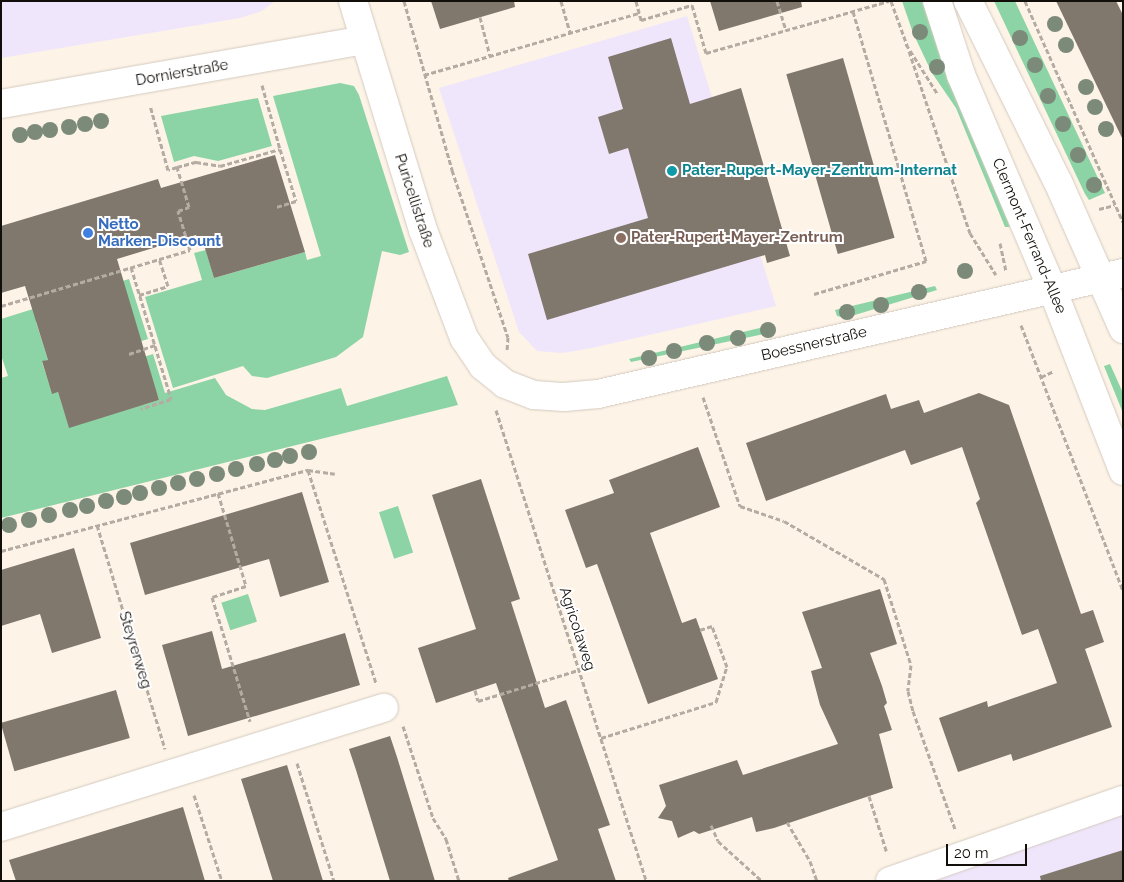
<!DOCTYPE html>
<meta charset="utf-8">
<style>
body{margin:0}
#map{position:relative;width:1124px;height:882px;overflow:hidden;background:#fdf3e7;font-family:Raleway,sans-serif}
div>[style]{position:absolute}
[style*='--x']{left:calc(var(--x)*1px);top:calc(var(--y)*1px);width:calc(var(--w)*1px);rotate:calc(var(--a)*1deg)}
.education>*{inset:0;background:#efe6fb}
.green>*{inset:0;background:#8cd4a5;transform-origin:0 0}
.building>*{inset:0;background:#80776d;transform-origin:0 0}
.path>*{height:3px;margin-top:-1.5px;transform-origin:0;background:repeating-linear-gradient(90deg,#b4aca3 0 5px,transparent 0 7.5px)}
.roads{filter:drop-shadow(0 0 1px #d4cabf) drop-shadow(0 0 1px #d4cabf)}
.street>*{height:28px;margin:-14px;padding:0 14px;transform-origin:14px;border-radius:14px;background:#fff}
.secondary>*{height:28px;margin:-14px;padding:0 14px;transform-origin:14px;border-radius:14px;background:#fff}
.trees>*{width:16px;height:16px;margin:-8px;border-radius:50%;background:#7b8a79}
.dots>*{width:14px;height:14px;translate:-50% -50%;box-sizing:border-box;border:2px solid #fff;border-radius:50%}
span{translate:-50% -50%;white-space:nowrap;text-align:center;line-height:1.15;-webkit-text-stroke:4px #fff;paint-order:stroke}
.street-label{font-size:15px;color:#120f0b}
.culture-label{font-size:15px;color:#0d838f;font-weight:700}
.left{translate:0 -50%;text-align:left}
.shop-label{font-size:15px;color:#366cbe;font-weight:700}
.education-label{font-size:15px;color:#785e54;font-weight:700}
.frame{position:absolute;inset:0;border:2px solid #120f0b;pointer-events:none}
.scale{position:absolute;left:946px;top:844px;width:81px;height:22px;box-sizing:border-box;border:2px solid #120f0b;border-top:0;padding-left:6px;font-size:15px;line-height:18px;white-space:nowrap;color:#120f0b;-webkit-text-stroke:4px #fff;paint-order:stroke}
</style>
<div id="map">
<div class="education">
<i style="clip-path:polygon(1px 1px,275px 1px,262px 11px,240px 18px,1px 58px)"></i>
<i style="clip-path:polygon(687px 16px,776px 306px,592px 348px,563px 353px,537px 351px,519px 332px,439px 88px)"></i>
<i style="clip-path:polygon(1123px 813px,1123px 881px,922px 881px)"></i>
</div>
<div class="green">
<i style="clip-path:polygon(902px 1px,923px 1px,947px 72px,1010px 227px,1005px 227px,956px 108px,932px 73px,913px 33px)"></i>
<i style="clip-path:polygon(994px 1px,1015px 1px,1105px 193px,1089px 200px,1085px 194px)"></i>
<i style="clip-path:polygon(340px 83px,354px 86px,359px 95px,409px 252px,400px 255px,382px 251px,363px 337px,336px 357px,267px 378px,252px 376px,243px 366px,173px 388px,145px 297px,202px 280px,194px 253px,206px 250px,214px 278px,305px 252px,307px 260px,321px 256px,273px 96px)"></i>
<i style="clip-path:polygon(258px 98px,272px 146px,218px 161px,194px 156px,174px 162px,161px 116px)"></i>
<i style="clip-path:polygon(129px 279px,148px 339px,126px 346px,127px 295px,36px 322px,48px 360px,42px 362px,52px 393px,58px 392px,69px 427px,159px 400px,147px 363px,131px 361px,153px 354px,165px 393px,215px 378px,226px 395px,252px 409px,265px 410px,341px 388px,347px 406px,447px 376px,458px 405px,1px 518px,1px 378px,8px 376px,1px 355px,1px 319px)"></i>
<i style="clip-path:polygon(935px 286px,937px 290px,845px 318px,837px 316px,835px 310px)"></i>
<i style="clip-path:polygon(772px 325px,774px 332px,631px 362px,629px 359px)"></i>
<i style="clip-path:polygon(1110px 364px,1123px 393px,1123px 413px,1104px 366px)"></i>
<i style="left:398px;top:506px;width:49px;height:20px;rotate:72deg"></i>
<i style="left:248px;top:594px;width:29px;height:28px;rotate:72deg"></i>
</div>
<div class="building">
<i style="clip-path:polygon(431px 1px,514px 1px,515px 7px,440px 29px)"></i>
<i style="clip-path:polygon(710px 1px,801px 1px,802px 7px,719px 31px)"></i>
<i style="clip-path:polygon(1056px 1px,1116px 1px,1123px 15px,1123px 140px)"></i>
<i style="clip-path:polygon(671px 38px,690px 104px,741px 88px,790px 256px,767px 263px,765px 255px,547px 320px,528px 254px,648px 218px,628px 148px,609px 154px,598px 117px,623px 109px,608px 57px)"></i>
<i style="left:843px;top:58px;width:187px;height:59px;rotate:74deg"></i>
<i style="clip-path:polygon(275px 155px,305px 252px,214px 278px,204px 245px,199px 246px,196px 235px,117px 259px,159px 400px,69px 428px,58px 392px,52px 394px,42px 361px,48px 360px,25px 286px,1px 293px,1px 226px,158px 179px,161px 188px)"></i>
<i style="clip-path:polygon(979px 393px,1009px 405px,1081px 614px,1093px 610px,1104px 642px,1085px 649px,1112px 727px,1013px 761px,1011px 754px,958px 772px,939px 718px,987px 701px,988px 707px,1057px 683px,1038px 629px,1022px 635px,976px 503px,980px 499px,962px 447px,911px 465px,905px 450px,766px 501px,746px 443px,886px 394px,891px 409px,919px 400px,924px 413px)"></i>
<i style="clip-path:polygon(698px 447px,720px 507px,650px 533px,682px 623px,696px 618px,718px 679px,648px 704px,597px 564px,586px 568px,565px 510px,614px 493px,609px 480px)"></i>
<i style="clip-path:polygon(481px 479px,520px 599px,511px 602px,545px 708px,566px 700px,610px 825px,598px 829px,616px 881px,509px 881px,508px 878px,558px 860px,496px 683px,436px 703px,418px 648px,476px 629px,432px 495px)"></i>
<i style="clip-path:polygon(302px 492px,329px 582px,280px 597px,269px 559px,145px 595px,130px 543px)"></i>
<i style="clip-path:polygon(74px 548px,101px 638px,52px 653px,40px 614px,1px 626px,1px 570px)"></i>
<i style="clip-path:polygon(880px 589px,897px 644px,870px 653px,882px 686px,887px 703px,884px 706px,892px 730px,879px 734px,893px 788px,774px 828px,756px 832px,752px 817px,699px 834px,694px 831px,678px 838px,672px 821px,658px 818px,666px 806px,659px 785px,737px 760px,743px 775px,838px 744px,820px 705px,811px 671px,822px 668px,802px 612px)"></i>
<i style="clip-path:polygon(212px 631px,222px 669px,345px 633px,360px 685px,188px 736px,162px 645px)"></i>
<i style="left:116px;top:690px;width:50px;height:120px;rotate:74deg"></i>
<i style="clip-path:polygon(390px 736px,397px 757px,435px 881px,390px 881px,356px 770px,349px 749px)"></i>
<i style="clip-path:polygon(287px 765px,297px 797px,323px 881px,273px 881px,248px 801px,241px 779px)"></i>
<i style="clip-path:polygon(183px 807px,205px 881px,16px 881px,9px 860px)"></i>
<i style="clip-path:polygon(1123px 850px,1123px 881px,1041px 881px,1040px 876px)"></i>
</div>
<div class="path">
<i style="--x:404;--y:1;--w:176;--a:74.1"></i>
<i style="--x:452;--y:170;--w:176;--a:71.5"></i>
<i style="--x:508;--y:337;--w:13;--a:94"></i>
<i style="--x:561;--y:1;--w:33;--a:74"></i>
<i style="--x:636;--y:1;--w:20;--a:75"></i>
<i style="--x:641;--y:20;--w:53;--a:-16.4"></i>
<i style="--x:692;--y:5;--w:50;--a:73.7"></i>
<i style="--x:706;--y:53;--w:190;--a:-15.9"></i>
<i style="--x:777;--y:1;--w:31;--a:73"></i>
<i style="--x:891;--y:1;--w:47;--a:70"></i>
<i style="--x:1025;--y:1;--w:242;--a:66.1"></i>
<i style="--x:480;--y:17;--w:40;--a:75.6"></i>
<i style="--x:906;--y:44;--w:58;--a:57.7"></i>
<i style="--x:909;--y:51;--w:192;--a:71.5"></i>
<i style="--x:970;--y:233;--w:49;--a:58.2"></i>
<i style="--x:424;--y:75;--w:224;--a:-16.1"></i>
<i style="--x:262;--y:85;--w:66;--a:74.3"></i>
<i style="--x:177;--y:167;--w:20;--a:-15"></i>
<i style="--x:196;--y:162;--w:24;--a:9"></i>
<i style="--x:220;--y:166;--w:62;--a:-15.8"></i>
<i style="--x:280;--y:149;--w:54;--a:72.9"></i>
<i style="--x:296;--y:201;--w:21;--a:163"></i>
<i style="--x:1099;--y:209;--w:16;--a:-14"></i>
<i style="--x:1000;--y:243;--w:29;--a:78"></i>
<i style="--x:131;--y:267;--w:138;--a:73.1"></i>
<i style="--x:171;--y:399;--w:32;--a:162"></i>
<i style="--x:814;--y:294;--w:117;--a:-16.4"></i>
<i style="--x:926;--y:261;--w:259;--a:-106.3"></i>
<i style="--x:139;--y:295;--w:30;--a:-17"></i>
<i style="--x:168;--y:286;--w:28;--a:-108"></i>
<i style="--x:1;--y:306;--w:197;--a:-16.5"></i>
<i style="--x:190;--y:250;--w:41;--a:-107.1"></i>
<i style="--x:178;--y:211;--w:12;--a:-20"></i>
<i style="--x:189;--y:207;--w:42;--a:-106.7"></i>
<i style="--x:177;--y:167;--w:9;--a:162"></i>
<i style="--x:168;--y:170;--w:67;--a:-105.5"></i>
<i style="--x:1021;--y:325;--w:285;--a:69"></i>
<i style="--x:129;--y:354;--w:28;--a:-19"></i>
<i style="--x:1041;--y:377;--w:14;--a:-25"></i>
<i style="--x:703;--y:397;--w:115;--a:71.3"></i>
<i style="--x:740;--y:506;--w:46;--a:18.8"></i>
<i style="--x:784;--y:521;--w:116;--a:30.1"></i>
<i style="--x:884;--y:579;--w:90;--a:72.6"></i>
<i style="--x:911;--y:665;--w:26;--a:97"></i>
<i style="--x:908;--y:691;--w:21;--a:76"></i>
<i style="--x:913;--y:711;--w:125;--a:70.4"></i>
<i style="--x:496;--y:410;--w:494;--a:72.3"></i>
<i style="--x:308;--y:470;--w:224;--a:72.3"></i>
<i style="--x:218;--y:493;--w:97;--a:73.2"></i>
<i style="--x:246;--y:586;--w:36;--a:162"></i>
<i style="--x:212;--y:597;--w:130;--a:73"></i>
<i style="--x:97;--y:525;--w:234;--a:73.1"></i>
<i style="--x:1;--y:551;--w:318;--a:-14.8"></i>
<i style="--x:308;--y:470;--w:27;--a:8"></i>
<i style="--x:475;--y:690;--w:11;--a:75"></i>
<i style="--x:478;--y:701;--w:105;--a:-17.2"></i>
<i style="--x:403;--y:726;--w:97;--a:71.9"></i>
<i style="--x:433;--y:818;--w:25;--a:58"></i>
<i style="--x:446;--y:839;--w:44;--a:72.8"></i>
<i style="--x:601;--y:738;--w:121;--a:-17.4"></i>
<i style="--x:716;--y:702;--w:37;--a:-73"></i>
<i style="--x:727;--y:667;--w:44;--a:-110.1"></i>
<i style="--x:712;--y:626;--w:13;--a:162"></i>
<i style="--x:297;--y:763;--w:124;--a:72.6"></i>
<i style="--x:194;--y:795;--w:90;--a:72"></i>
<i style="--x:869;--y:796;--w:60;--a:72.5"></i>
<i style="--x:787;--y:822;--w:45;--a:59.5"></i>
<i style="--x:810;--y:861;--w:21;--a:71"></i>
<i style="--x:711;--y:825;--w:17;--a:66"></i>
<i style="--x:718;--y:841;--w:59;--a:42.3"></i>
</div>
<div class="roads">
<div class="street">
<i style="--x:353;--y:1;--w:239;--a:73"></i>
<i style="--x:423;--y:230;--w:116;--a:69.2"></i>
<i style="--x:464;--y:338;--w:34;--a:56"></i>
<i style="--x:483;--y:366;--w:28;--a:39"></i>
<i style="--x:505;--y:384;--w:31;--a:21"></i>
<i style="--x:534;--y:395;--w:30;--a:4"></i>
<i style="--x:564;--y:397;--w:34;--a:-5"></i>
<i style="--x:598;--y:394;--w:539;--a:-12.98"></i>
<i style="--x:1;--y:104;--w:368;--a:-10"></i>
<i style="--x:1;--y:827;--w:401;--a:-17.3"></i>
<i style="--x:890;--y:881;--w:247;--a:-19.2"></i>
</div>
<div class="secondary">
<i style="--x:937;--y:1;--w:78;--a:72"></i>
<i style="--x:961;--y:75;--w:235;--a:66.9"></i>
<i style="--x:1053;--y:291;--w:193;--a:68.7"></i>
<i style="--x:968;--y:1;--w:202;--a:63.6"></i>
<i style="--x:1058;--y:182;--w:161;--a:66.1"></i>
</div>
</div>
<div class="trees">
<i style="left:1055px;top:24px"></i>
<i style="left:920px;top:32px"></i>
<i style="left:1020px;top:38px"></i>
<i style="left:1066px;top:45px"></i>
<i style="left:1035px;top:65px"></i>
<i style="left:937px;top:67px"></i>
<i style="left:1086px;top:87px"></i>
<i style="left:1048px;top:96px"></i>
<i style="left:1095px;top:107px"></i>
<i style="left:101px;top:121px"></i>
<i style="left:85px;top:124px"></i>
<i style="left:1063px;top:124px"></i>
<i style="left:69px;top:127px"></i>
<i style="left:1106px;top:129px"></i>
<i style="left:50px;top:130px"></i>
<i style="left:35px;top:132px"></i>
<i style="left:20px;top:135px"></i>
<i style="left:1078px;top:155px"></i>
<i style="left:1094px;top:185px"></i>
<i style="left:965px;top:271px"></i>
<i style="left:919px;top:292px"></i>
<i style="left:881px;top:305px"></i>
<i style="left:847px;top:312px"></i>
<i style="left:768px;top:330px"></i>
<i style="left:738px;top:338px"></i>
<i style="left:707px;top:343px"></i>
<i style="left:674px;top:351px"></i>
<i style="left:649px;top:358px"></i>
<i style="left:309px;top:452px"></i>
<i style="left:290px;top:456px"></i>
<i style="left:275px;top:460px"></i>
<i style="left:257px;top:464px"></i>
<i style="left:236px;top:469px"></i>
<i style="left:217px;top:474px"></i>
<i style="left:197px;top:479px"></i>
<i style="left:178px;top:483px"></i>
<i style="left:159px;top:488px"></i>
<i style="left:140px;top:493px"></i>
<i style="left:124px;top:497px"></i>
<i style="left:106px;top:501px"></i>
<i style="left:87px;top:506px"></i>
<i style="left:70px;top:510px"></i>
<i style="left:49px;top:515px"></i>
<i style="left:29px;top:520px"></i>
<i style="left:9px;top:525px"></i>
</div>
<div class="dots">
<i style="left:672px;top:171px;background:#0f9aa8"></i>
<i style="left:88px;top:233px;background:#3f7fe0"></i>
<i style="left:621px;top:238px;background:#8d6e63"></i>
</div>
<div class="street-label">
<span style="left:182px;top:73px;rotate:-10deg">Dornierstraße</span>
<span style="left:414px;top:201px;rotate:72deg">Puricellistraße</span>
<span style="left:1029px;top:236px;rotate:67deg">Clermont-Ferrand-Allee</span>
<span style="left:814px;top:344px;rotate:-13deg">Boessnerstraße</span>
<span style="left:577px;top:629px;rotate:72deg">Agricolaweg</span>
<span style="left:135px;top:650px;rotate:73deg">Steyrerweg</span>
</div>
<div class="culture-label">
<span class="left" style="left:682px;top:171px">Pater-Rupert-Mayer-Zentrum-Internat</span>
</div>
<div class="shop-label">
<span class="left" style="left:98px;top:233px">Netto<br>Marken-Discount</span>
</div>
<div class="education-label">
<span class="left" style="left:631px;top:238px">Pater-Rupert-Mayer-Zentrum</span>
</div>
<div class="frame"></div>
<div class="scale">20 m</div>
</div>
